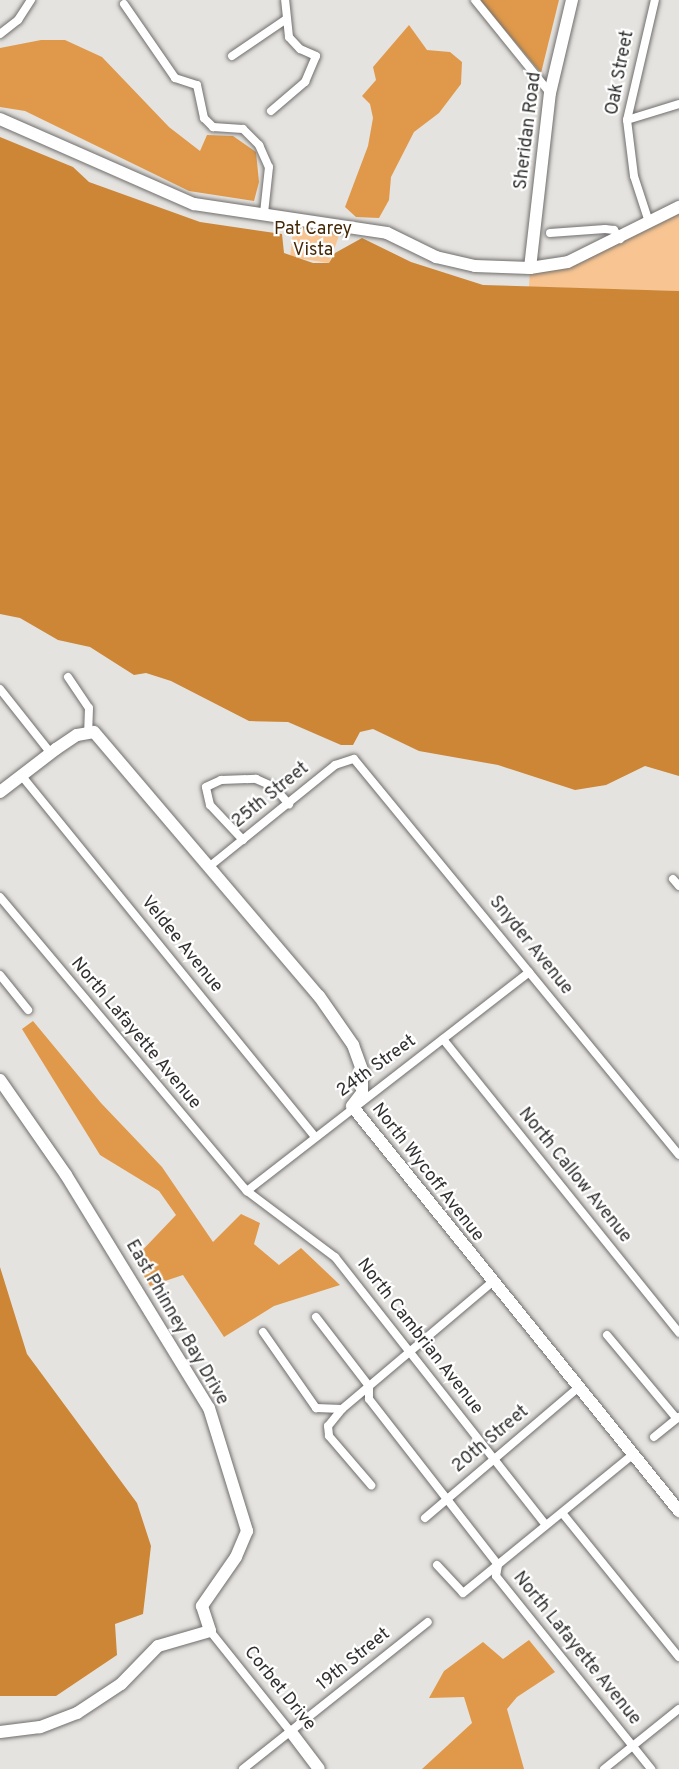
<!DOCTYPE html>
<style>
body{margin:0}
#map{position:relative;width:679px;height:1769px;overflow:hidden;background:#e5e3e0;font-family:Overpass,sans-serif}
div>[style]{position:absolute}
[style*='--x']{left:calc(var(--x)*1px);top:calc(var(--y)*1px);width:calc(var(--w)*1px);rotate:calc(var(--a)*1deg)}
.green>*{inset:0;background:#f8c592}
.forest>*{inset:0;background:#e0994a}
.water>*{inset:0;background:#cc8636}
.roads{filter:drop-shadow(0 0 2px #706e6c) drop-shadow(0 0 2px #706e6c)}
.street>*{height:8px;margin:-4px;padding:0 4px;transform-origin:4px;border-radius:4px;background:#fff}
.secondary>*{height:12px;margin:-6px;padding:0 6px;transform-origin:6px;border-radius:6px;background:#fff}
span{translate:-50% -50%;white-space:nowrap;text-align:center;line-height:1.15;-webkit-text-stroke:4.5px #fff;paint-order:stroke}
.street-label{font-size:18px;color:#31302f}
.park-label{font-size:18px;color:#452806}
</style>
<div id="map">
<div class="green">
<i style="clip-path:polygon(679px 207px,679px 291px,529px 287px,530px 268px,548px 266px)"></i>
<i style="clip-path:polygon(295px 217px,343px 225px,329px 263px,290px 257px)"></i>
</div>
<div class="forest">
<i style="clip-path:polygon(480px 0,559px 0,541px 73px)"></i>
<i style="clip-path:polygon(409px 25px,427px 50px,450px 52px,462px 62px,461px 84px,439px 113px,414px 132px,391px 177px,389px 200px,379px 218px,356px 217px,345px 207px,368px 146px,373px 118px,370px 104px,362px 96px,376px 80px,373px 67px)"></i>
<i style="clip-path:polygon(41px 40px,65px 40px,102px 57px,169px 127px,200px 151px,207px 135px,233px 136px,256px 152px,259px 182px,254px 201px,189px 191px,25px 111px,0 107px,0 48px)"></i>
<i style="clip-path:polygon(33px 1021px,101px 1103px,162px 1167px,213px 1242px,241px 1214px,260px 1223px,254px 1244px,279px 1265px,301px 1248px,340px 1285px,274px 1306px,224px 1337px,183px 1275px,150px 1286px,134px 1259px,176px 1215px,159px 1191px,100px 1155px,22px 1029px)"></i>
<i style="clip-path:polygon(529px 1640px,555px 1672px,517px 1697px,507px 1709px,524px 1769px,422px 1769px,472px 1723px,464px 1697px,429px 1698px,444px 1671px,483px 1642px,503px 1659px)"></i>
</div>
<div class="water">
<i style="clip-path:polygon(0 137px,73px 167px,89px 182px,200px 222px,282px 234px,284px 253px,313px 263px,329px 263px,335px 253px,362px 238px,411px 262px,483px 285px,679px 291px,679px 776px,645px 766px,606px 785px,575px 790px,498px 765px,419px 751px,373px 729px,360px 732px,353px 745px,341px 745px,288px 722px,249px 721px,171px 681px,146px 673px,134px 675px,90px 647px,58px 640px,20px 618px,0 614px)"></i>
<i style="clip-path:polygon(0 1267px,27px 1354px,137px 1503px,151px 1546px,143px 1614px,115px 1624px,117px 1655px,56px 1696px,0 1696px)"></i>
</div>
<div class="roads">
<div class="street">
<i style="--x:475;--y:0;--w:119;--a:51.1"></i>
<i style="--x:124;--y:4;--w:90;--a:55.4"></i>
<i style="--x:175;--y:78;--w:23;--a:18"></i>
<i style="--x:197;--y:85;--w:34;--a:78"></i>
<i style="--x:204;--y:118;--w:13;--a:45"></i>
<i style="--x:213;--y:127;--w:30;--a:4"></i>
<i style="--x:243;--y:129;--w:23;--a:45"></i>
<i style="--x:259;--y:145;--w:24;--a:66"></i>
<i style="--x:269;--y:167;--w:46;--a:96.2"></i>
<i style="--x:0;--y:34;--w:23;--a:-38"></i>
<i style="--x:18;--y:20;--w:24;--a:-57"></i>
<i style="--x:232;--y:56;--w:64;--a:-34.2"></i>
<i style="--x:271;--y:111;--w:45;--a:-40.5"></i>
<i style="--x:305;--y:82;--w:28;--a:-67"></i>
<i style="--x:316;--y:56;--w:17;--a:-156"></i>
<i style="--x:300;--y:49;--w:16;--a:-133"></i>
<i style="--x:289;--y:37;--w:37;--a:-96"></i>
<i style="--x:627;--y:120;--w:54;--a:-17.1"></i>
<i style="--x:649;--y:222;--w:48;--a:-108.1"></i>
<i style="--x:634;--y:176;--w:56;--a:-97.1"></i>
<i style="--x:627;--y:120;--w:123;--a:-76.9"></i>
<i style="--x:550;--y:233;--w:55;--a:-4.2"></i>
<i style="--x:605;--y:229;--w:9;--a:6"></i>
<i style="--x:614;--y:230;--w:11;--a:56"></i>
<i style="--x:68;--y:677;--w:37;--a:56"></i>
<i style="--x:89;--y:708;--w:23;--a:92"></i>
<i style="--x:0;--y:689;--w:80;--a:51.6"></i>
<i style="--x:21;--y:775;--w:465;--a:50.9"></i>
<i style="--x:243;--y:840;--w:48;--a:-133.3"></i>
<i style="--x:210;--y:805;--w:18;--a:-103"></i>
<i style="--x:206;--y:787;--w:17;--a:-25"></i>
<i style="--x:221;--y:780;--w:35;--a:-2"></i>
<i style="--x:256;--y:779;--w:20;--a:24"></i>
<i style="--x:274;--y:787;--w:23;--a:49"></i>
<i style="--x:210;--y:866;--w:161;--a:-38.9"></i>
<i style="--x:335;--y:765;--w:20;--a:-18"></i>
<i style="--x:354;--y:759;--w:512;--a:50.62"></i>
<i style="--x:673;--y:879;--w:9;--a:49"></i>
<i style="--x:0;--y:897;--w:384;--a:50"></i>
<i style="--x:247;--y:1191;--w:110;--a:36.9"></i>
<i style="--x:335;--y:1257;--w:340;--a:51.8"></i>
<i style="--x:0;--y:975;--w:45;--a:51.3"></i>
<i style="--x:443;--y:1039;--w:377;--a:51.2"></i>
<i style="--x:247;--y:1191;--w:357;--a:-37.8"></i>
<i style="--x:316;--y:1317;--w:87;--a:52.5"></i>
<i style="--x:369;--y:1386;--w:13;--a:90"></i>
<i style="--x:369;--y:1399;--w:210;--a:52.1"></i>
<i style="--x:498;--y:1565;--w:11;--a:100"></i>
<i style="--x:496;--y:1576;--w:248;--a:51.2"></i>
<i style="--x:263;--y:1332;--w:93;--a:55.1"></i>
<i style="--x:316;--y:1408;--w:26;--a:2"></i>
<i style="--x:342;--y:1409;--w:195;--a:-40.2"></i>
<i style="--x:607;--y:1335;--w:109;--a:50.2"></i>
<i style="--x:342;--y:1409;--w:22;--a:129"></i>
<i style="--x:328;--y:1426;--w:10;--a:84"></i>
<i style="--x:329;--y:1436;--w:65;--a:49.4"></i>
<i style="--x:654;--y:1437;--w:32;--a:-39"></i>
<i style="--x:563;--y:1514;--w:184;--a:51"></i>
<i style="--x:425;--y:1518;--w:201;--a:-40.4"></i>
<i style="--x:437;--y:1565;--w:38;--a:47"></i>
<i style="--x:463;--y:1593;--w:217;--a:-39.2"></i>
<i style="--x:210;--y:1631;--w:129;--a:51.3"></i>
<i style="--x:243;--y:1769;--w:236;--a:-38.5"></i>
<i style="--x:604;--y:1769;--w:96;--a:-38.7"></i>
</div>
<div class="secondary">
<i style="--x:0;--y:119;--w:212;--a:23.7"></i>
<i style="--x:194;--y:204;--w:195;--a:8.5"></i>
<i style="--x:387;--y:233;--w:55;--a:26.1"></i>
<i style="--x:436;--y:257;--w:40;--a:13"></i>
<i style="--x:475;--y:266;--w:55;--a:2.1"></i>
<i style="--x:530;--y:268;--w:38;--a:-9"></i>
<i style="--x:568;--y:262;--w:124;--a:-26.4"></i>
<i style="--x:530;--y:268;--w:176;--a:-83.5"></i>
<i style="--x:550;--y:93;--w:96;--a:-76.7"></i>
<i style="--x:0;--y:792;--w:71;--a:-37.5"></i>
<i style="--x:56;--y:749;--w:25;--a:-34"></i>
<i style="--x:77;--y:735;--w:17;--a:-10"></i>
<i style="--x:94;--y:732;--w:347;--a:49.6"></i>
<i style="--x:319;--y:996;--w:60;--a:55.2"></i>
<i style="--x:353;--y:1045;--w:27;--a:70"></i>
<i style="--x:362;--y:1070;--w:23;--a:90"></i>
<i style="--x:362;--y:1093;--w:16;--a:128"></i>
<i style="--x:352;--y:1106;--w:521;--a:51.08"></i>
<i style="--x:0;--y:1080;--w:116;--a:55.2"></i>
<i style="--x:66;--y:1175;--w:273;--a:58.5"></i>
<i style="--x:209;--y:1408;--w:129;--a:72.8"></i>
<i style="--x:247;--y:1531;--w:28;--a:113"></i>
<i style="--x:236;--y:1557;--w:60;--a:124.8"></i>
<i style="--x:202;--y:1606;--w:26;--a:72"></i>
<i style="--x:210;--y:1631;--w:54;--a:163.9"></i>
<i style="--x:158;--y:1646;--w:53;--a:134.2"></i>
<i style="--x:121;--y:1684;--w:53;--a:146.6"></i>
<i style="--x:77;--y:1713;--w:40;--a:159"></i>
<i style="--x:40;--y:1727;--w:40;--a:172.9"></i>
<i style="--x:291;--y:1732;--w:46;--a:52.9"></i>
</div>
</div>
<div class="street-label">
<span style="left:621px;top:73px;rotate:-79deg">Oak Street</span>
<span style="left:529px;top:131px;rotate:-83deg">Sheridan Road</span>
<span style="left:271px;top:796px;rotate:-39deg">25th Street</span>
<span style="left:181px;top:945px;rotate:51deg">Veldee Avenue</span>
<span style="left:530px;top:946px;rotate:51deg">Snyder Avenue</span>
<span style="left:135px;top:1034px;rotate:50deg">North Lafayette Avenue</span>
<span style="left:377px;top:1067px;rotate:-36deg">24th Street</span>
<span style="left:427px;top:1173px;rotate:52deg">North Wycoff Avenue</span>
<span style="left:574px;top:1176px;rotate:51deg">North Callow Avenue</span>
<span style="left:176px;top:1323px;rotate:60deg">East Phinney Bay Drive</span>
<span style="left:419px;top:1337px;rotate:52deg">North Cambrian Avenue</span>
<span style="left:491px;top:1440px;rotate:-40deg">20th Street</span>
<span style="left:576px;top:1649px;rotate:51deg">North Lafayette Avenue</span>
<span style="left:354px;top:1660px;rotate:-39deg">19th Street</span>
<span style="left:279px;top:1689px;rotate:51deg">Corbet Drive</span>
</div>
<div class="park-label">
<span style="left:313px;top:241px">Pat Carey<br>Vista</span>
</div>
</div>
